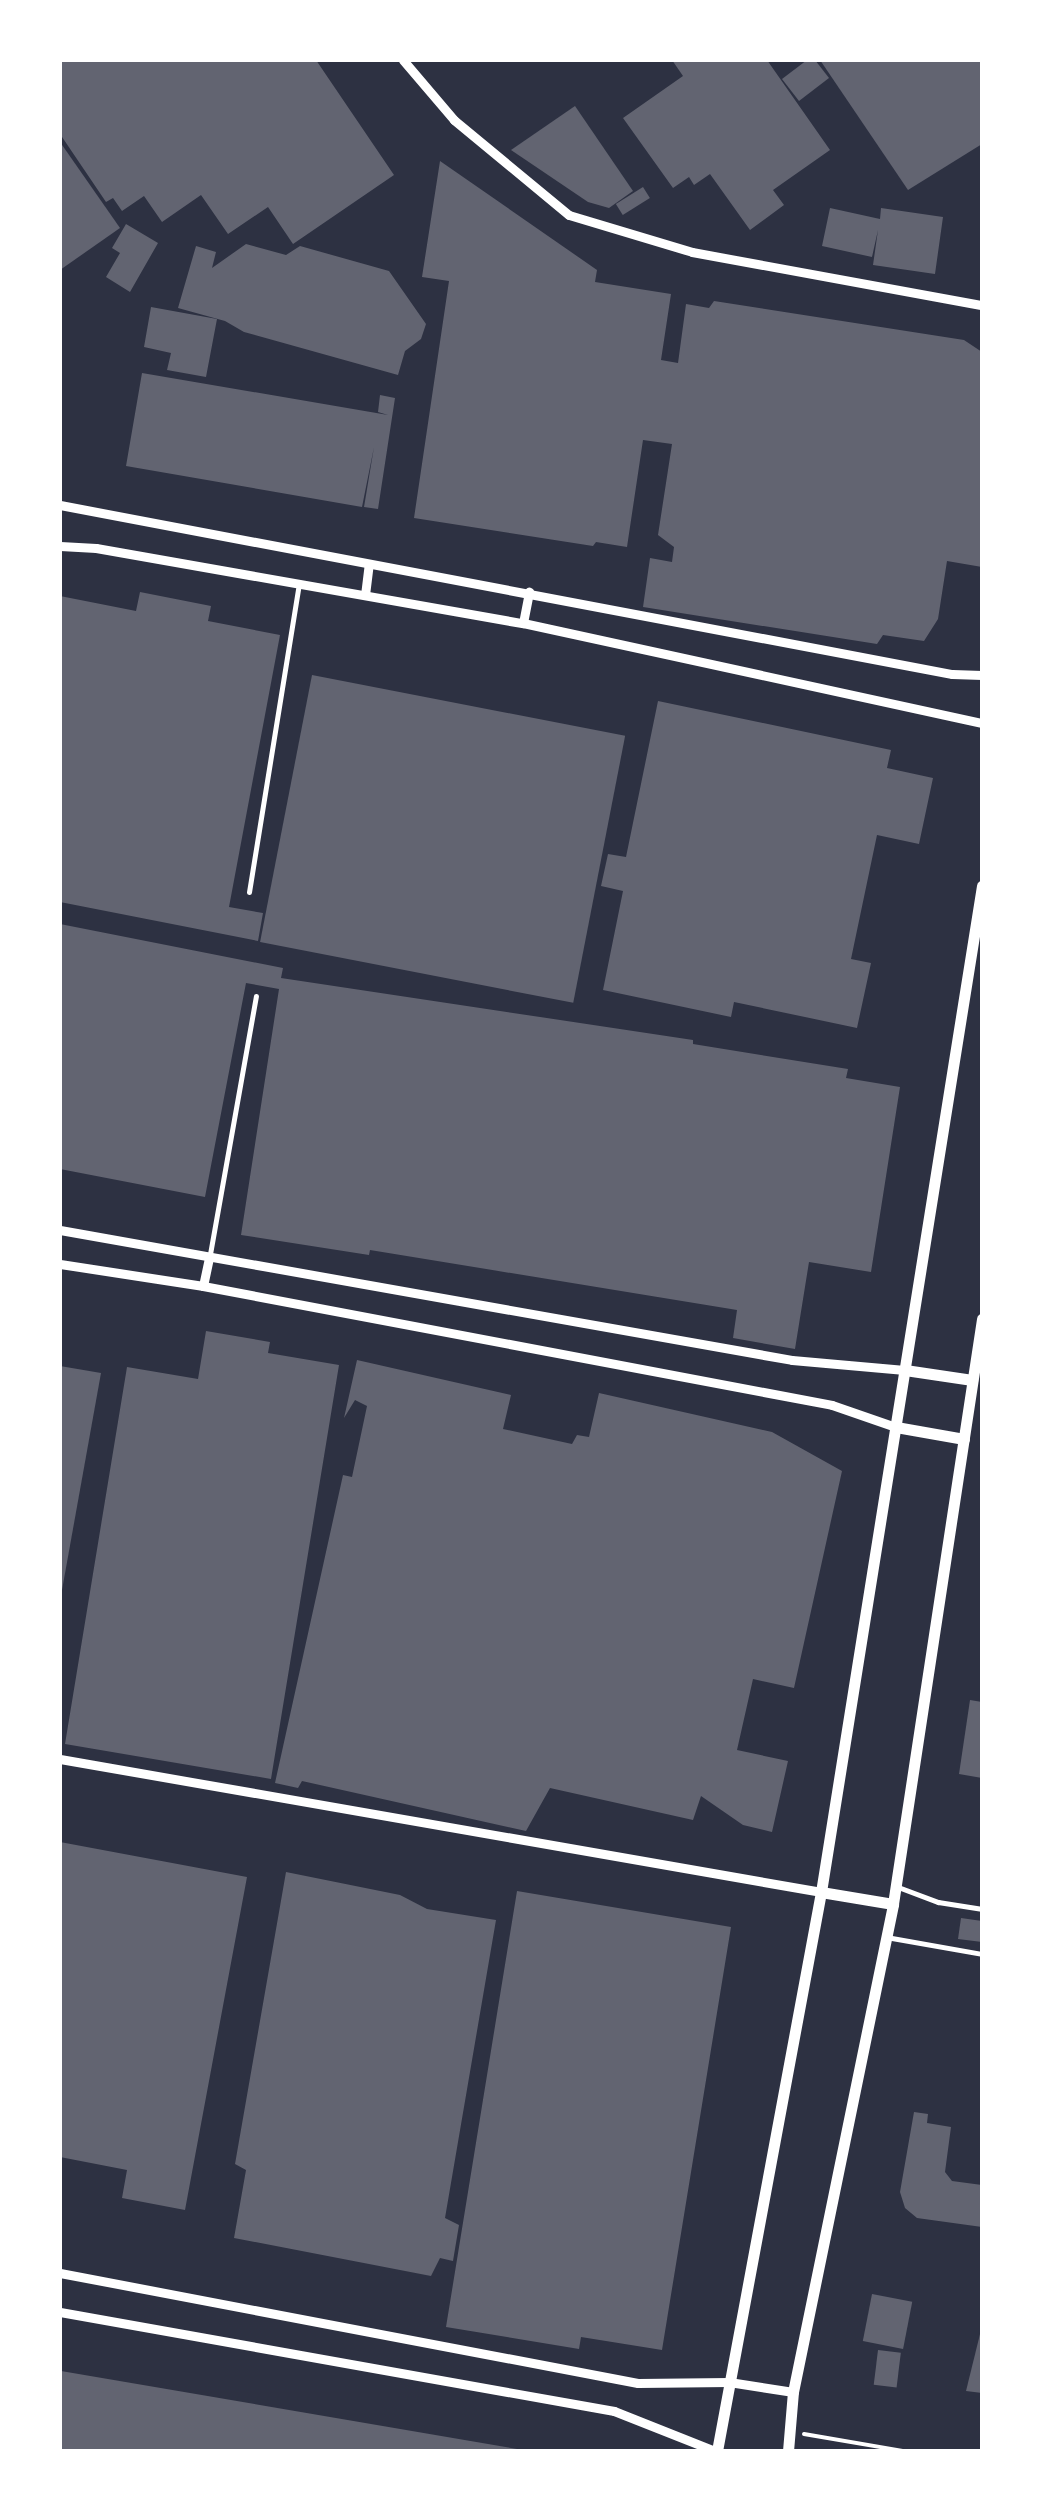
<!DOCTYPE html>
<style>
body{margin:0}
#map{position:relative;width:1042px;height:2511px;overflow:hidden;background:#2d3142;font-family:"Fira Sans",sans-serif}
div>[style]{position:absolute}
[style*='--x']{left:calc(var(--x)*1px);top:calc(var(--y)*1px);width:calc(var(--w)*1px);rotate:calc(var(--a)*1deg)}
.building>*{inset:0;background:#626471;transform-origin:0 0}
.path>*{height:4px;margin:-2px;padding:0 2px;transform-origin:2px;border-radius:2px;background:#fff}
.service>*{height:5px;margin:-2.5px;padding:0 2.5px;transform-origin:2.5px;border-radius:2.5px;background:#fff}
.minor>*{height:9px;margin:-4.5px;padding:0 4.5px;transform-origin:4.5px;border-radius:4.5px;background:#fff}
.tertiary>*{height:11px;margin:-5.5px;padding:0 5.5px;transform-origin:5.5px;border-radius:5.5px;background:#fff}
span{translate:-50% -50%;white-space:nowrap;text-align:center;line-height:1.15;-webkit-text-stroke:8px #fff;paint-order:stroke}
.frame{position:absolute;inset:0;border:62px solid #fff;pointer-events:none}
</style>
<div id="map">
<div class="building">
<i style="clip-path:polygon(60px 60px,316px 60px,394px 175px,293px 244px,268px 207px,228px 234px,201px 195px,162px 222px,144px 196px,122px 211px,113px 198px,106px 202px,60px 134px)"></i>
<i style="clip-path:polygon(672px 60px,767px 60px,830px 150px,773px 190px,784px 205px,750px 230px,710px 174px,694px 185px,689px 177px,673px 188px,623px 118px,683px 76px)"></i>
<i style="clip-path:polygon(807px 60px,815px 60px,829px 78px,799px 101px,782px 79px)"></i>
<i style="clip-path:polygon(820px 60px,982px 60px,982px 144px,908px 190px)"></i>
<i style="clip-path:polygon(575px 106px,633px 191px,609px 208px,588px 202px,511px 150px)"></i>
<i style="clip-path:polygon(60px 142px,120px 228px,60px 270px)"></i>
<i style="clip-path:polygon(440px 161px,597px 270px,595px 282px,671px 294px,661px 360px,678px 363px,686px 304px,709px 308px,714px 301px,964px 340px,982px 352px,982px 567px,947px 561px,938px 619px,924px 641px,883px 635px,877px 644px,643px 607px,650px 558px,672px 562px,674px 547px,658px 535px,672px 444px,643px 440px,627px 547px,596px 542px,593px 546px,414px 518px,449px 281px,422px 277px)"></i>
<i style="left:643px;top:187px;width:13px;height:32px;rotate:58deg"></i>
<i style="clip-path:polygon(830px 208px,880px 219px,881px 208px,943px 217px,935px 274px,873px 265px,878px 230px,872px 257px,822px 246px)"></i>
<i style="clip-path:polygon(126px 224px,158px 243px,130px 292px,106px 277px,120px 253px,112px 248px)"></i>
<i style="clip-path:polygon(246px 244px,286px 255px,300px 246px,389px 271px,426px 324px,421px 339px,405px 351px,398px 375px,244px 332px,225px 321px,178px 308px,196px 246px,216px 252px,212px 268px)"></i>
<i style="clip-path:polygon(151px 307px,217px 319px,206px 377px,167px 370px,171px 353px,144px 347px)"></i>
<i style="clip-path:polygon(142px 373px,388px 415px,378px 412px,380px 395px,395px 398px,378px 509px,364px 507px,374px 447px,362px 507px,126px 466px)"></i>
<i style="clip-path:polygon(140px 592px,211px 606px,208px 621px,280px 635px,229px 907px,263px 913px,258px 941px,60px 902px,60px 596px,136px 611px)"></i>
<i style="left:312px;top:675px;width:319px;height:272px;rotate:11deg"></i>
<i style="clip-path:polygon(658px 701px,891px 750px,887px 768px,933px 778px,919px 844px,877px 835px,851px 959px,871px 963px,857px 1028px,734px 1002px,731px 1017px,603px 990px,623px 891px,601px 886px,608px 854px,626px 857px)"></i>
<i style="clip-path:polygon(60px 924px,283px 968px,281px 978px,693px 1040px,693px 1044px,848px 1069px,846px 1078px,900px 1087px,871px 1272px,809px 1262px,795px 1349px,733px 1338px,737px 1310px,370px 1250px,369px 1255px,241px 1235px,279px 989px,246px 983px,205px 1197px,60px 1169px)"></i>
<i style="clip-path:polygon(206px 1331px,270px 1342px,268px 1353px,339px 1365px,271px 1779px,65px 1744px,127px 1367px,198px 1379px)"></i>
<i style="clip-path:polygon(357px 1360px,511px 1395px,503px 1429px,572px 1444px,577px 1435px,589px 1437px,599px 1393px,772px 1432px,842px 1471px,794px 1688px,753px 1679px,737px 1750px,788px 1761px,772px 1832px,743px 1825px,701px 1796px,693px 1820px,550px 1788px,526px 1831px,302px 1781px,298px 1788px,275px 1783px,343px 1475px,352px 1477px,367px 1406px,355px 1400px,344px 1418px)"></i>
<i style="clip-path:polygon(60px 1366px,101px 1373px,62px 1590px,60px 1590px)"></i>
<i style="clip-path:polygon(970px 1700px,982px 1702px,982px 1778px,959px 1774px)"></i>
<i style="clip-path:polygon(60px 1842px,247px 1877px,185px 2210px,122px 2198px,127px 2170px,60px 2157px)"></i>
<i style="clip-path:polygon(286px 1872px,400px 1895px,427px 1909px,496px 1920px,445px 2218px,459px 2225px,453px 2261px,440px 2258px,431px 2276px,234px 2238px,246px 2170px,235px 2164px)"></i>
<i style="clip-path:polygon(517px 1891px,731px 1927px,662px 2350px,581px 2337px,579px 2349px,446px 2327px)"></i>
<i style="clip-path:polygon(961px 1918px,982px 1921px,982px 1942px,958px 1939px)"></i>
<i style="clip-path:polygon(914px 2112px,928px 2114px,927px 2123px,951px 2127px,945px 2172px,952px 2181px,982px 2185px,982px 2227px,917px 2218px,905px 2208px,900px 2192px)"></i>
<i style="left:872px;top:2294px;width:41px;height:48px;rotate:11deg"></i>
<i style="clip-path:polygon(981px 2330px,982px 2330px,982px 2393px,966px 2391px)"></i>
<i style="left:878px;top:2350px;width:23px;height:35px;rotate:7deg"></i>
<i style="clip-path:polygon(61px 2371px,517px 2449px,517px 2451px,60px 2451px)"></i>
</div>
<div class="path">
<i style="--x:804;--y:2434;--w:100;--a:9.7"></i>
</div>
<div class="service">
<i style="--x:249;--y:892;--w:312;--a:-80.8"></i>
<i style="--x:210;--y:1254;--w:262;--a:-79.9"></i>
<i style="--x:898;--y:1887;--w:43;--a:20.6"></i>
<i style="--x:938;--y:1902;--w:45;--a:9"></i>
<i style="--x:886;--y:1937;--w:97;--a:10"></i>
</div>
<div class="minor">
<i style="--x:403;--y:60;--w:79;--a:49.6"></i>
<i style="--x:454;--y:120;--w:149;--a:39.6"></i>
<i style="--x:569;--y:215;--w:128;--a:16.7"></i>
<i style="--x:692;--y:252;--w:295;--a:10.4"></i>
<i style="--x:60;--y:505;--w:908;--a:10.73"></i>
<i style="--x:952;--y:674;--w:30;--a:2"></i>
<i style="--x:60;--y:546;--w:36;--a:3"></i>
<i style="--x:96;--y:548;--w:434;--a:10"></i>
<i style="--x:523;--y:623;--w:470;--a:12.3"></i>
<i style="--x:365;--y:595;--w:31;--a:-83"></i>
<i style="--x:523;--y:623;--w:32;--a:-79"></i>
<i style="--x:60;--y:1230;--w:743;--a:10.07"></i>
<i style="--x:792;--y:1360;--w:113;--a:5.1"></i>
<i style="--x:60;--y:1264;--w:145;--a:8.7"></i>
<i style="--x:203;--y:1286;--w:640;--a:10.71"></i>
<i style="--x:832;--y:1405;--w:68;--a:19"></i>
<i style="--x:203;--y:1286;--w:30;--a:-78"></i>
<i style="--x:60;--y:1759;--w:773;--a:9.91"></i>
<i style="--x:60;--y:2273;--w:588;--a:10.78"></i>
<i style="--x:638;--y:2383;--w:91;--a:-0.6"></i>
<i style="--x:729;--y:2382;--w:65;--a:8.9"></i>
<i style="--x:60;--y:2312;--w:563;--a:10.13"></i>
<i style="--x:614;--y:2411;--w:109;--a:21.6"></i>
</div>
<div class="tertiary">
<i style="--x:905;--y:1370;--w:68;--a:8.5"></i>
<i style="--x:896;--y:1427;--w:69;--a:10"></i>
<i style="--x:821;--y:1892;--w:73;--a:9.5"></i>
<i style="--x:717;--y:2451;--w:569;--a:-79.46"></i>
<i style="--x:821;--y:1892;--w:1019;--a:-80.91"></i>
<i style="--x:788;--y:2451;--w:59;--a:-85.2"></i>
<i style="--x:793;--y:2392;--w:498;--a:-78.4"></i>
<i style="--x:893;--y:1904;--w:592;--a:-81.35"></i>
</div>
<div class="frame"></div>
</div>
